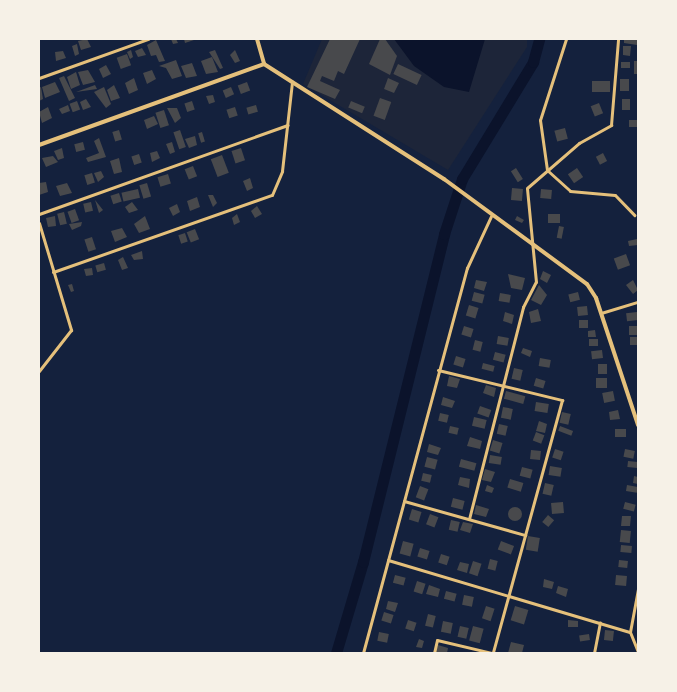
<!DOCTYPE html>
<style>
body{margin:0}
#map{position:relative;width:677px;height:692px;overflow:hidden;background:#14213d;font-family:"Alegreya Sans",sans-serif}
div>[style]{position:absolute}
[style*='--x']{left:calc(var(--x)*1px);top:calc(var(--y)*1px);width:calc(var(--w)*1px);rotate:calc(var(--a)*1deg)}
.green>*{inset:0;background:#1d2539}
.water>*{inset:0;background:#0b132b}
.river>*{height:11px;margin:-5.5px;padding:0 5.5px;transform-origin:5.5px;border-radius:5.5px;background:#0b132b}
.building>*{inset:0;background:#48494c;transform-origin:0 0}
.round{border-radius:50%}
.minor>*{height:3px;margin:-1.5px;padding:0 1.5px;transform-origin:1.5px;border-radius:1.5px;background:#e5c07b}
.tertiary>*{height:4px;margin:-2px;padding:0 2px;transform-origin:2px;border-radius:2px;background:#e5c07b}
span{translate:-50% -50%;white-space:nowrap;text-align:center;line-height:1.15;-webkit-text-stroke:4px #f6f1e7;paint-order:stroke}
.frame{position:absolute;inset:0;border:40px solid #f6f1e7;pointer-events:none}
</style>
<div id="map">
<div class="green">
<i style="clip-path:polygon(322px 39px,527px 39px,527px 47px,448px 170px,303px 84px)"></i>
</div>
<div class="water">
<i style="clip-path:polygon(394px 39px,485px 39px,469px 92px,444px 87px,414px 66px)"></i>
</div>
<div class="river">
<i style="--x:336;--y:653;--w:95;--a:-73.5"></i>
<i style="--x:363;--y:562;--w:338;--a:-76.1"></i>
<i style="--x:444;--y:234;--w:58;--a:-71.9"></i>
<i style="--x:462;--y:179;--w:137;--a:-58.7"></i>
<i style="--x:533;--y:62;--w:24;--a:-75"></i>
</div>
<div class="building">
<i style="clip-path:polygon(87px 39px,91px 47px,81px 50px,78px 41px)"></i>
<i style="clip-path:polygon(171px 39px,176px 39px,178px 43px,173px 44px)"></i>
<i style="clip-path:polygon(184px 39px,197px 39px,185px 43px)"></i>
<i style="clip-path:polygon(330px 39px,360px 39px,344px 74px,338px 71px,334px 81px,322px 76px,320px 81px,340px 90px,335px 99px,307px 87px)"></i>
<i style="clip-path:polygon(380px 39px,385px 39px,397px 56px,390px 75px,369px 64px)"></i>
<i style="clip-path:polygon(624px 39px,638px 39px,637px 45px,624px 43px)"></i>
<i style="clip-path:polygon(156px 40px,165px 61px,159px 62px,156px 55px,151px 56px,147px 45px)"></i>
<i style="clip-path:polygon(77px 44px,79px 54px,75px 56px,72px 46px)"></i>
<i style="clip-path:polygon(623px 46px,631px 46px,630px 56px,623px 55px)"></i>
<i style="clip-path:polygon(142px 48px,146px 55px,138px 57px,135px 51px)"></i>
<i style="clip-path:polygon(131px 50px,133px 57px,130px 59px,127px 52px)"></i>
<i style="clip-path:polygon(215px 50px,223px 68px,220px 69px,209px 52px)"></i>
<i style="clip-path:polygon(235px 50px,240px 61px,235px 63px,230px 55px)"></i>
<i style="clip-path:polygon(63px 51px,66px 58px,56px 61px,55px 52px)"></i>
<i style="left:127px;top:54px;width:12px;height:11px;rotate:70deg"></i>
<i style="clip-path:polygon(212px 57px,218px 72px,206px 74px,201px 61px)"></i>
<i style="clip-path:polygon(176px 60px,182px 76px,172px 79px,166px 68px,159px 66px)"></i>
<i style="left:634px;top:61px;width:4px;height:13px"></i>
<i style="left:621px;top:62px;width:9px;height:6px"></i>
<i style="clip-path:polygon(192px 63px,197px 76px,186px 78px,181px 66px)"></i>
<i style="left:398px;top:64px;width:26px;height:11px;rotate:25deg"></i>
<i style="clip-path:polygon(106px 65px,111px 74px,103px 78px,99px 69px)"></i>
<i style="clip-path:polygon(88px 70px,95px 82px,83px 85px,78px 72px)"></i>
<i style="clip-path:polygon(152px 70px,156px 79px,147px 84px,143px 73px)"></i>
<i style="clip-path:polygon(76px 72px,80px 85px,71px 89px,67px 77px)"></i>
<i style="clip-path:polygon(64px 76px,75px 98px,69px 101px,59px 78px)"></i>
<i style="clip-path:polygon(134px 78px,138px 90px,129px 94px,125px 83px)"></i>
<i style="clip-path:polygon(388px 78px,399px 83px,394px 93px,384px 89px)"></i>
<i style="left:620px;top:79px;width:9px;height:12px"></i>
<i style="left:592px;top:81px;width:18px;height:11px"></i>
<i style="clip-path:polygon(55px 82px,60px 92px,45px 98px,42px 87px)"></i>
<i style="left:247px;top:82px;width:9px;height:10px;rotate:69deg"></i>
<i style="clip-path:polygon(95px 85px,97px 89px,76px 92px)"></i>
<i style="clip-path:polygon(114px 85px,120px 98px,111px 101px,107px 90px)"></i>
<i style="clip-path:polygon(41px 87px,43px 99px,39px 101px,39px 88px)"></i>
<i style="clip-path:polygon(104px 87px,111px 104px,106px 108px,94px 92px)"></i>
<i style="left:231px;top:87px;width:8px;height:9px;rotate:67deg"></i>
<i style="clip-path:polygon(213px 95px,215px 102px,209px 104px,206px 96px)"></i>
<i style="left:380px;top:98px;width:12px;height:19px;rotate:20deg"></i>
<i style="clip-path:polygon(86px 99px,91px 107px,83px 110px,80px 102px)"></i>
<i style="left:622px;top:99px;width:8px;height:11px"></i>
<i style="left:77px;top:101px;width:9px;height:8px;rotate:69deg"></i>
<i style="left:192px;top:101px;width:9px;height:8px;rotate:72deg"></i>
<i style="left:351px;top:101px;width:15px;height:7px;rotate:23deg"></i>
<i style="left:599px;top:103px;width:11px;height:9px;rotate:68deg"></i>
<i style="clip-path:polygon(68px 105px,70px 111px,62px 114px,59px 109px)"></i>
<i style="left:256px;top:105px;width:7px;height:10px;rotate:74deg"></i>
<i style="clip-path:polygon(48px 107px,52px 118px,42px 123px,39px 112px)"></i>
<i style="left:235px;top:107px;width:9px;height:9px;rotate:72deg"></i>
<i style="clip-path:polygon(167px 108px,177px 108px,181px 118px,175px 123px)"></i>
<i style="left:164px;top:110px;width:16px;height:9px;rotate:72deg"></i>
<i style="clip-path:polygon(154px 116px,158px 124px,147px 129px,144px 120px)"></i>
<i style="left:629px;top:120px;width:8px;height:7px"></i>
<i style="left:565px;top:128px;width:11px;height:11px;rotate:75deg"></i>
<i style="left:119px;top:130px;width:10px;height:7px;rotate:73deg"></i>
<i style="left:180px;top:130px;width:18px;height:7px;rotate:71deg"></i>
<i style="left:202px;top:132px;width:10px;height:4px;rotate:73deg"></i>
<i style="clip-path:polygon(195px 136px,197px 145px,189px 148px,185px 139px)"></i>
<i style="clip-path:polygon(99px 138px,106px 157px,88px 162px,86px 158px,99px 153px,94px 141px)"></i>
<i style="left:83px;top:142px;width:8px;height:9px;rotate:76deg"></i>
<i style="clip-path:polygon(172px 142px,175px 152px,170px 154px,166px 144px)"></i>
<i style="clip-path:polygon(62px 148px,64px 158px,58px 160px,54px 151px)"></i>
<i style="left:241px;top:148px;width:13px;height:10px;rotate:72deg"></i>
<i style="clip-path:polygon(157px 151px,160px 158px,152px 162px,150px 153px)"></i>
<i style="left:603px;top:153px;width:9px;height:8px;rotate:63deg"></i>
<i style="left:139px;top:154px;width:9px;height:8px;rotate:72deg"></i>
<i style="left:222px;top:155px;width:19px;height:12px;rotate:69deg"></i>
<i style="clip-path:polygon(53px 156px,58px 162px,46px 167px,42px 158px)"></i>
<i style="clip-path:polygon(119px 158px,122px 172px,114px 174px,110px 161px)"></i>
<i style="left:193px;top:166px;width:11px;height:9px;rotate:68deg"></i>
<i style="left:516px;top:168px;width:13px;height:6px;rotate:58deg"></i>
<i style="left:577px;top:168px;width:11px;height:11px;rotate:56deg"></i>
<i style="clip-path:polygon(101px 171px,104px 177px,98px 182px,94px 173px)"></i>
<i style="left:92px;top:173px;width:10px;height:8px;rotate:73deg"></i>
<i style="left:168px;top:174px;width:10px;height:11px;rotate:73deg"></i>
<i style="clip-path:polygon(250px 178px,253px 188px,247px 191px,243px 181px)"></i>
<i style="clip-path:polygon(46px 182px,48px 192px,39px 195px,39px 183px)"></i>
<i style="clip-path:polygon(67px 183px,72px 193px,60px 196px,56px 186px)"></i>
<i style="left:147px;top:183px;width:14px;height:8px;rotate:73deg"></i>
<i style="left:512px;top:188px;width:11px;height:12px;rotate:5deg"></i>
<i style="left:138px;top:189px;width:9px;height:17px;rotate:77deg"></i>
<i style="left:541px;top:189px;width:11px;height:9px;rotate:5deg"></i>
<i style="left:119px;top:193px;width:9px;height:9px;rotate:72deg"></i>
<i style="clip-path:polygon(208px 195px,213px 195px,217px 203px,213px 207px)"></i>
<i style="clip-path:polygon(197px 197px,200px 207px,190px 211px,187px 201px)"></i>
<i style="clip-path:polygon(95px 200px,103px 210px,99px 213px)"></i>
<i style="left:91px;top:202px;width:9px;height:8px;rotate:77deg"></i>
<i style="clip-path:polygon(132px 202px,138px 210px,129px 213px,125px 207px)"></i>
<i style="clip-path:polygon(177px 204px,180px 212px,173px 216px,169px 208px)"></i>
<i style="clip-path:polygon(257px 206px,262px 214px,255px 218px,251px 211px)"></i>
<i style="left:75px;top:209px;width:12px;height:8px;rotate:70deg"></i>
<i style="left:64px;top:212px;width:12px;height:7px;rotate:76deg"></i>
<i style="clip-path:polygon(237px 214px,240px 222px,234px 225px,232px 218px)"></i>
<i style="left:548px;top:214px;width:12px;height:9px"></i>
<i style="clip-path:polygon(55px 216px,56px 226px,48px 227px,46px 218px)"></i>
<i style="clip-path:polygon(145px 216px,150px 229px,139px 233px,134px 224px)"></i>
<i style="clip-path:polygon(517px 216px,524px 220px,522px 223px,515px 220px)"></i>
<i style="clip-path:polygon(82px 222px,81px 226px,72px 230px,69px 224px)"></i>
<i style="left:559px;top:226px;width:5px;height:12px;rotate:11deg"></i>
<i style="clip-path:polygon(122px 228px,127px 237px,115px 242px,111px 231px)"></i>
<i style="left:195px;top:229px;width:11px;height:9px;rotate:68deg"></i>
<i style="left:185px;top:233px;width:9px;height:7px;rotate:72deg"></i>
<i style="left:92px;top:237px;width:13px;height:8px;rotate:72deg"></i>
<i style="clip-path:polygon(637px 239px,638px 245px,629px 246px,628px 241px)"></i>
<i style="clip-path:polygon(142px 251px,143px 259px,134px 260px,131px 255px)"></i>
<i style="left:626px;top:254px;width:12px;height:13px;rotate:70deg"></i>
<i style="clip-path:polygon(123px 257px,128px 268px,122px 270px,118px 260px)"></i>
<i style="left:104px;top:263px;width:7px;height:9px;rotate:74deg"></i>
<i style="clip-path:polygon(92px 268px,93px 275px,86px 276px,84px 269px)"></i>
<i style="clip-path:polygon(543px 271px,551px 275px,547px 283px,540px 279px)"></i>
<i style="clip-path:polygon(508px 274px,525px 278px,522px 290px,511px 288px)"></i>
<i style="clip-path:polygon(476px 280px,487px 282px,484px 291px,474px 288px)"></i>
<i style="clip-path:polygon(633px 280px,638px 290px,633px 294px,626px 285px)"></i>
<i style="clip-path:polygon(72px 284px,74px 291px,71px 292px,68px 285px)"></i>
<i style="clip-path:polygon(539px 285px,547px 295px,541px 305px,531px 300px)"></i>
<i style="left:474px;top:292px;width:11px;height:9px;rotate:15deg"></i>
<i style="left:578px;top:292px;width:8px;height:10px;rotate:76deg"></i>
<i style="left:500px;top:293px;width:11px;height:8px;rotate:10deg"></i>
<i style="left:469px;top:305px;width:10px;height:11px;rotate:17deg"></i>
<i style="left:587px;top:306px;width:9px;height:10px;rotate:84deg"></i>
<i style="clip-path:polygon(538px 309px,541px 321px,531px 323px,529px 312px)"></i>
<i style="clip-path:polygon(505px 312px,514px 315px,512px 324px,503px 321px)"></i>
<i style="left:637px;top:312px;width:8px;height:11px;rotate:83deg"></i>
<i style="left:579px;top:320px;width:9px;height:8px"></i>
<i style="left:464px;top:326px;width:10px;height:9px;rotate:17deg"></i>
<i style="left:629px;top:326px;width:9px;height:9px"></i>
<i style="clip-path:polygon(595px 330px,596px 337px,588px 337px,588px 331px)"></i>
<i style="left:498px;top:336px;width:11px;height:8px;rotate:10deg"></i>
<i style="left:638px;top:337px;width:8px;height:8px;rotate:90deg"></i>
<i style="left:589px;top:339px;width:9px;height:7px"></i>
<i style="left:475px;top:340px;width:8px;height:10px;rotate:14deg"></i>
<i style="clip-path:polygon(523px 348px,532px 351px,530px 357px,521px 353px)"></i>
<i style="left:602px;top:350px;width:8px;height:11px;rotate:83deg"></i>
<i style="left:495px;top:352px;width:11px;height:8px;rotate:15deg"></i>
<i style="left:456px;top:356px;width:10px;height:9px;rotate:17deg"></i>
<i style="left:540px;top:358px;width:11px;height:8px;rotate:10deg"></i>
<i style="left:483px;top:363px;width:12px;height:6px;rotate:14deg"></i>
<i style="left:598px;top:364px;width:9px;height:10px"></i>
<i style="left:514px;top:368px;width:9px;height:11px;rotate:13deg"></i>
<i style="clip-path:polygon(449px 376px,460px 379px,457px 388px,447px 386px)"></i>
<i style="left:536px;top:378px;width:10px;height:8px;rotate:17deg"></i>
<i style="left:607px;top:378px;width:10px;height:11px;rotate:90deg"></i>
<i style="clip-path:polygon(486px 385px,496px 388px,494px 397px,483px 393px)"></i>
<i style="left:506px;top:391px;width:20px;height:8px;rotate:15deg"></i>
<i style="left:613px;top:391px;width:10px;height:11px;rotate:79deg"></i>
<i style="clip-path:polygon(443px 397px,455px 401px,452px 408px,441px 405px)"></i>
<i style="left:536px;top:402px;width:13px;height:9px;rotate:9deg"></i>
<i style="left:480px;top:406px;width:12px;height:8px;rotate:20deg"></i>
<i style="left:503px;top:407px;width:10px;height:11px;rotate:11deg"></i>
<i style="clip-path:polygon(618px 410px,620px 419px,610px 420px,609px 412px)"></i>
<i style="left:562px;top:412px;width:9px;height:11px;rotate:13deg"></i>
<i style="left:440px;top:413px;width:9px;height:8px;rotate:13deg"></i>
<i style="left:474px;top:417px;width:13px;height:9px;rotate:13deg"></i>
<i style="clip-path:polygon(539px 421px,547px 424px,545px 433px,536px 431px)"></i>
<i style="left:499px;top:424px;width:9px;height:10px;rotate:13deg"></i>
<i style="left:450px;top:426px;width:9px;height:7px;rotate:13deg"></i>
<i style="left:560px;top:426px;width:14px;height:5px;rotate:21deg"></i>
<i style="left:626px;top:429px;width:8px;height:11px;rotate:90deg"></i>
<i style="left:536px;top:432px;width:9px;height:9px;rotate:21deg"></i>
<i style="clip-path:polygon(470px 437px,482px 441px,480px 449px,467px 446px)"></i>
<i style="left:493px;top:440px;width:10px;height:11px;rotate:17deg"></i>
<i style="clip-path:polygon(429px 444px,441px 448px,438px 455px,427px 452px)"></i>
<i style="left:555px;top:449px;width:9px;height:9px;rotate:18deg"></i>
<i style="left:625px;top:449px;width:10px;height:8px;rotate:11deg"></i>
<i style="left:531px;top:450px;width:10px;height:9px;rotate:6deg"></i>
<i style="left:490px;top:455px;width:12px;height:8px;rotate:9deg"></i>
<i style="left:427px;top:457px;width:11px;height:10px;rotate:15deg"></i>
<i style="left:461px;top:459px;width:16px;height:8px;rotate:15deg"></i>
<i style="left:628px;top:461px;width:10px;height:6px;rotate:6deg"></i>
<i style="left:550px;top:466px;width:12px;height:9px;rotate:9deg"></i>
<i style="left:522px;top:467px;width:11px;height:9px;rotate:15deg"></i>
<i style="clip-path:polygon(485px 469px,495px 472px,491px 482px,482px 480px)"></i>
<i style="left:423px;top:473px;width:9px;height:8px;rotate:13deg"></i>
<i style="clip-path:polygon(634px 476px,638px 477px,638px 484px,633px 483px)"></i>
<i style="clip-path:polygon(460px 477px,470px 479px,469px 488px,458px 485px)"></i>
<i style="left:510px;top:479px;width:14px;height:9px;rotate:17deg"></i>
<i style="left:545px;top:483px;width:9px;height:11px;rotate:13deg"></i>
<i style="clip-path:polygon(487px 485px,494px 488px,492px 493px,485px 491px)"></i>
<i style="left:627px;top:485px;width:11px;height:6px;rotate:10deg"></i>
<i style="left:420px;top:486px;width:9px;height:12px;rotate:21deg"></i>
<i style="left:453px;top:498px;width:12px;height:9px;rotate:14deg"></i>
<i style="left:563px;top:502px;width:11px;height:12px;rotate:85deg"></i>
<i style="left:625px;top:502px;width:11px;height:7px;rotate:15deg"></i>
<i style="clip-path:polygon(476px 505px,489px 509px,486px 517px,474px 514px)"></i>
<i class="round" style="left:508px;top:507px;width:14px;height:14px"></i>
<i style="left:412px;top:509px;width:10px;height:11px;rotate:17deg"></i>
<i style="left:430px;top:514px;width:9px;height:11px;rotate:21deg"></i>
<i style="left:548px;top:515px;width:8px;height:9px;rotate:40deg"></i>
<i style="clip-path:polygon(622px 516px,631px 516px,630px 526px,621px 526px)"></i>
<i style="left:451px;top:520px;width:9px;height:10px;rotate:13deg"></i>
<i style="clip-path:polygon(463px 522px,473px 524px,470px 533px,460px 530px)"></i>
<i style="left:621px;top:530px;width:10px;height:12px;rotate:6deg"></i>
<i style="left:528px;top:536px;width:12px;height:14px;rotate:9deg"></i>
<i style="left:403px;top:541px;width:11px;height:13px;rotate:15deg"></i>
<i style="left:501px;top:541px;width:14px;height:9px;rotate:21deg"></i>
<i style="left:621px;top:545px;width:11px;height:7px;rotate:5deg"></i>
<i style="left:420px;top:548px;width:10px;height:9px;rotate:17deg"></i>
<i style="left:441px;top:554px;width:9px;height:9px;rotate:18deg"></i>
<i style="left:490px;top:559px;width:8px;height:10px;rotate:14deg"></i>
<i style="left:619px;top:560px;width:9px;height:7px;rotate:6deg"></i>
<i style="left:473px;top:561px;width:9px;height:13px;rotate:18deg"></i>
<i style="clip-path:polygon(460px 562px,469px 564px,467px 573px,457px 570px)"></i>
<i style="left:395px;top:575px;width:11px;height:8px;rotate:15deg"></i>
<i style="left:616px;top:575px;width:11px;height:10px;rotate:5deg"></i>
<i style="clip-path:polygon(544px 579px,554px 582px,552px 589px,543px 587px)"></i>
<i style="left:417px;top:581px;width:9px;height:11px;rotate:18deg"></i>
<i style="clip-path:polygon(429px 585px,440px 589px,438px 597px,426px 594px)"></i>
<i style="clip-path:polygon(558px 586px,568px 589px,566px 597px,556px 593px)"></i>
<i style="left:446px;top:591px;width:11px;height:8px;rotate:15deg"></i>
<i style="left:464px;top:595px;width:10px;height:10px;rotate:11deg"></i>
<i style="clip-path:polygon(388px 601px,398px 603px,395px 612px,386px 609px)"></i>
<i style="left:486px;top:606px;width:9px;height:13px;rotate:18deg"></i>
<i style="left:515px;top:606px;width:14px;height:15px;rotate:17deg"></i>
<i style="left:384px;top:612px;width:10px;height:9px;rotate:17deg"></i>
<i style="left:428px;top:614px;width:8px;height:12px;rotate:14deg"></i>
<i style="left:408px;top:620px;width:9px;height:9px;rotate:18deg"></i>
<i style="clip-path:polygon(568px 620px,578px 621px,578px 627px,568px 627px)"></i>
<i style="left:443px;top:621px;width:10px;height:11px;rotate:11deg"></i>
<i style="left:460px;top:626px;width:9px;height:11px;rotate:13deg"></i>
<i style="left:473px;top:626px;width:11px;height:15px;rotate:15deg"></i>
<i style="left:605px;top:630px;width:9px;height:10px;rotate:6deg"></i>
<i style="left:379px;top:632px;width:10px;height:9px;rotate:11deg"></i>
<i style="left:589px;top:634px;width:6px;height:10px;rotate:81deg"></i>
<i style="clip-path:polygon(419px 639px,424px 641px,422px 648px,416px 647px)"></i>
<i style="clip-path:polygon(511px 642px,524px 645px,522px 653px,508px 653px)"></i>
<i style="clip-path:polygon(438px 645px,448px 648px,447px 653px,435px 653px)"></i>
</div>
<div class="minor">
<i style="--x:566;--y:39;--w:85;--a:107.8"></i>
<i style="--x:540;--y:120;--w:50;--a:82"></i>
<i style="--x:547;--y:170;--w:31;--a:42"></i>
<i style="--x:570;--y:191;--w:45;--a:5.1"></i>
<i style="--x:615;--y:195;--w:28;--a:46"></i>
<i style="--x:39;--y:78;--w:116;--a:-19.7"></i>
<i style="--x:39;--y:214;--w:264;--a:-19.7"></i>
<i style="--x:39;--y:223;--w:112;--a:73.3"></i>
<i style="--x:71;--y:330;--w:52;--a:128"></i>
<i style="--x:53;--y:272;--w:232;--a:-19.4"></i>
<i style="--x:272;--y:195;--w:26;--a:-67"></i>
<i style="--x:282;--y:171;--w:90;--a:-83.6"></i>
<i style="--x:601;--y:313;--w:39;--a:-17"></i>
<i style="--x:438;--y:370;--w:128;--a:13.6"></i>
<i style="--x:562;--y:400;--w:262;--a:105.3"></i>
<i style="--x:404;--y:501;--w:126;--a:15.7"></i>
<i style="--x:469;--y:519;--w:219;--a:-75.7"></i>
<i style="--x:523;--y:307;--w:28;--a:-63"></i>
<i style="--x:536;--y:282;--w:94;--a:-95.5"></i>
<i style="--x:527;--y:188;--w:69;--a:-40.9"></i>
<i style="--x:579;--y:143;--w:37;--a:-29"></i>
<i style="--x:611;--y:125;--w:86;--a:-85.3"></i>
<i style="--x:388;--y:560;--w:252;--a:16.6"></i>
<i style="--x:630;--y:632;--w:44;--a:-79.5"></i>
<i style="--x:630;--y:632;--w:22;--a:68"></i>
<i style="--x:363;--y:653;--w:399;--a:-74.9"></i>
<i style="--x:467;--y:268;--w:57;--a:-65.2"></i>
<i style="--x:434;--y:653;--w:13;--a:-77"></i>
<i style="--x:437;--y:640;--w:57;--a:13.3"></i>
<i style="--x:594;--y:653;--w:31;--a:-79"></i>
</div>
<div class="tertiary">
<i style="--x:257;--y:39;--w:26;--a:74"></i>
<i style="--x:264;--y:64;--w:214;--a:32.6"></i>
<i style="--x:444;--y:179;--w:177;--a:36.3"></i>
<i style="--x:587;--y:284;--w:17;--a:57"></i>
<i style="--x:596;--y:298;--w:134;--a:71.7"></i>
<i style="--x:39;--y:145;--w:239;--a:-19.8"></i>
</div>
<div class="frame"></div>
</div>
